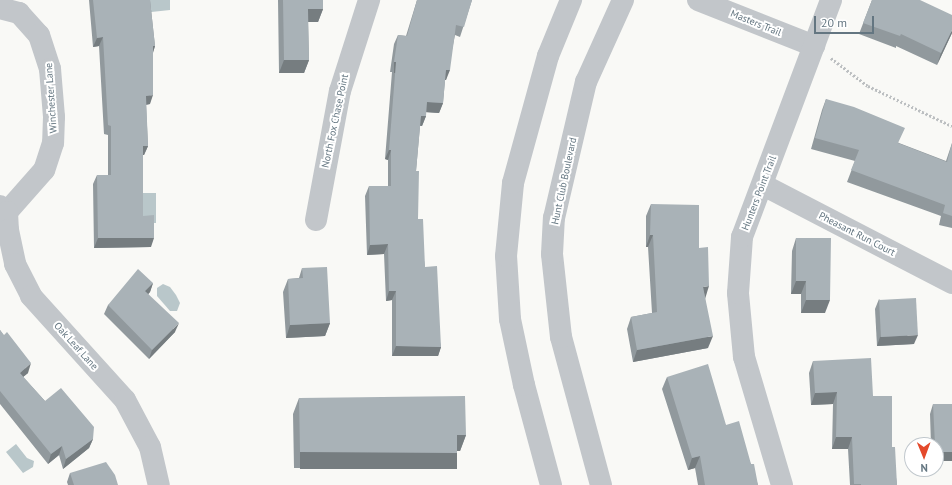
<!DOCTYPE html>
<style>
body{margin:0}
#map{position:relative;width:952px;height:485px;overflow:hidden;background:#f9f9f6;font-family:"PT Sans",sans-serif}
div>[style]{position:absolute}
[style*='--x']{left:calc(var(--x)*1px);top:calc(var(--y)*1px);width:calc(var(--w)*1px);rotate:calc(var(--a)*1deg)}
.water>*{inset:0;background:#b9c7ca;transform-origin:0 0}
.path>*{height:2.5px;margin-top:-1.25px;transform-origin:0;background:repeating-linear-gradient(90deg,#bcbfc1 0 2px,transparent 0 4px)}
.minor>*{height:22px;margin:-11px;padding:0 11px;transform-origin:11px;border-radius:11px;background:#c2c6ca}
.wall>*{inset:0;background:#91999d}
.shaded-wall>*{inset:0;background:#767d80;transform-origin:0 0}
.building>*{inset:0;background:#a9b2b7;transform-origin:0 0}
span{translate:-50% -50%;white-space:nowrap;text-align:center;line-height:1.15;-webkit-text-stroke:4px #fff;paint-order:stroke}
.street-label{font-size:10px;color:#647681}
.north{position:absolute;left:904px;top:437px;width:40px;height:40px;box-sizing:border-box;background:#fff;border:1px solid #c1c8cd;border-radius:50%;rotate:179deg;font-size:11px;font-weight:700;line-height:16px;text-align:center;color:#647681}
.north::after{content:'';display:block;margin:auto;width:14px;height:18px;background:#e4492b;clip-path:polygon(50% 0,100% 100%,50% 72%,0 100%)}
.scale{position:absolute;left:814px;top:16px;width:60px;height:18px;box-sizing:border-box;border:2px solid #647681;border-top:0;padding-left:5px;font-size:12px;line-height:14px;white-space:nowrap;color:#647681;-webkit-text-stroke:3px #fff;paint-order:stroke}
</style>
<div id="map">
<div class="water">
<i style="clip-path:polygon(141px 0,170px 0,170px 10px,142px 13px)"></i>
<i style="left:141px;top:193px;width:15px;height:30px"></i>
<i style="clip-path:polygon(163px 284px,170px 287px,176px 295px,180px 303px,177px 311px,170px 311px,157px 296px,157px 288px)"></i>
<i style="clip-path:polygon(16px 444px,27px 458px,34px 461px,33px 467px,23px 473px,6px 452px)"></i>
</div>
<div class="path">
<i style="--x:831;--y:58;--w:46;--a:37.1"></i>
<i style="--x:868;--y:86;--w:93;--a:25.5"></i>
</div>
<div class="minor">
<i style="--x:698;--y:0;--w:125;--a:21.6"></i>
<i style="--x:0;--y:8;--w:20;--a:15"></i>
<i style="--x:19;--y:13;--w:30;--a:48"></i>
<i style="--x:39;--y:35;--w:36;--a:72"></i>
<i style="--x:50;--y:69;--w:48;--a:85.2"></i>
<i style="--x:54;--y:117;--w:26;--a:92"></i>
<i style="--x:53;--y:143;--w:28;--a:108"></i>
<i style="--x:44;--y:170;--w:56;--a:131.4"></i>
<i style="--x:763;--y:185;--w:213;--a:27.4"></i>
<i style="--x:0;--y:206;--w:9;--a:41"></i>
<i style="--x:7;--y:212;--w:18;--a:87"></i>
<i style="--x:8;--y:230;--w:35;--a:78"></i>
<i style="--x:15;--y:264;--w:36;--a:63"></i>
<i style="--x:31;--y:296;--w:140;--a:47.9"></i>
<i style="--x:125;--y:400;--w:53;--a:62"></i>
<i style="--x:150;--y:447;--w:39;--a:77"></i>
<i style="--x:316;--y:220;--w:131;--a:-79.5"></i>
<i style="--x:340;--y:91;--w:96;--a:-72.3"></i>
<i style="--x:551;--y:485;--w:104;--a:-105.1"></i>
<i style="--x:524;--y:385;--w:67;--a:-102"></i>
<i style="--x:510;--y:319;--w:63;--a:-93.6"></i>
<i style="--x:506;--y:256;--w:73;--a:-84.5"></i>
<i style="--x:513;--y:183;--w:132;--a:-74.6"></i>
<i style="--x:548;--y:56;--w:61;--a:-67.7"></i>
<i style="--x:601;--y:485;--w:153;--a:-105.1"></i>
<i style="--x:561;--y:337;--w:83;--a:-96.2"></i>
<i style="--x:552;--y:254;--w:36;--a:-87"></i>
<i style="--x:554;--y:218;--w:140;--a:-76.8"></i>
<i style="--x:586;--y:82;--w:90;--a:-65.7"></i>
<i style="--x:782;--y:485;--w:134;--a:-106.5"></i>
<i style="--x:744;--y:357;--w:64;--a:-95.4"></i>
<i style="--x:738;--y:293;--w:56;--a:-85.9"></i>
<i style="--x:742;--y:237;--w:253;--a:-69.4"></i>
</div>
<div class="wall">
<i style="clip-path:polygon(89px 0,150px 0,155px 46px,153px 53px,150px 104px,146px 105px,148px 146px,144px 155px,143px 155px,143px 216px,151px 247px,94px 248px,93px 184px,97px 175px,108px 175px,108px 135px,104px 134px,99px 46px,93px 47px)"></i>
<i style="clip-path:polygon(278px 0,323px 0,323px 9px,318px 22px,308px 22px,309px 60px,304px 73px,279px 73px)"></i>
<i style="clip-path:polygon(417px 0,472px 0,460px 37px,455px 35px,446px 80px,445px 80px,443px 103px,439px 113px,426px 112px,426px 116px,422px 126px,420px 126px,416px 171px,418px 219px,425px 267px,441px 347px,438px 356px,392px 356px,392px 300px,386px 301px,384px 254px,367px 255px,365px 196px,369px 186px,388px 186px,388px 160px,385px 159px,392px 72px,390px 72px,394px 44px,398px 35px,406px 36px)"></i>
<i style="clip-path:polygon(872px 0,952px 33px,937px 65px,896px 46px,896px 48px,859px 34px)"></i>
<i style="clip-path:polygon(826px 99px,899px 143px,946px 161px,952px 143px,952px 228px,939px 225px,941px 216px,847px 182px,855px 161px,811px 149px,822px 110px)"></i>
<i style="clip-path:polygon(651px 204px,699px 248px,705px 298px,708px 348px,633px 362px,627px 329px,631px 317px,652px 313px,648px 247px,646px 247px,646px 216px)"></i>
<i style="clip-path:polygon(796px 238px,825px 313px,801px 313px,801px 294px,791px 294px,792px 251px)"></i>
<i style="clip-path:polygon(302px 268px,330px 323px,325px 336px,286px 338px,283px 292px,288px 279px,299px 278px)"></i>
<i style="clip-path:polygon(153px 283px,150px 292px,148px 294px,175px 332px,149px 359px,104px 314px,108px 305px)"></i>
<i style="clip-path:polygon(879px 299px,914px 344px,877px 346px,875px 309px)"></i>
<i style="clip-path:polygon(0 330px,28px 373px,23px 377px,45px 401px,93px 439px,89px 448px,63px 469px,59px 455px,48px 464px,0 404px)"></i>
<i style="clip-path:polygon(813px 361px,873px 396px,892px 447px,897px 485px,850px 485px,848px 449px,832px 449px,833px 404px,811px 405px,809px 373px)"></i>
<i style="clip-path:polygon(667px 377px,726px 425px,751px 464px,758px 485px,698px 485px,695px 468px,688px 470px,662px 389px)"></i>
<i style="clip-path:polygon(299px 398px,466px 435px,460px 451px,457px 451px,457px 453px,452px 469px,294px 468px,293px 414px)"></i>
<i style="clip-path:polygon(933px 404px,952px 404px,952px 461px,936px 461px,936px 445px,931px 445px,930px 414px)"></i>
<i style="clip-path:polygon(70px 473px,118px 485px,68px 485px,67px 482px)"></i>
</div>
<div class="shaded-wall">
<i style="clip-path:polygon(308px 9px,323px 9px,318px 22px,303px 22px)"></i>
<i style="clip-path:polygon(952px 30px,952px 33px,937px 65px,941px 53px)"></i>
<i style="clip-path:polygon(103px 37px,99px 46px,93px 47px,97px 38px)"></i>
<i style="clip-path:polygon(153px 46px,155px 46px,152px 55px)"></i>
<i style="clip-path:polygon(284px 60px,309px 60px,304px 73px,279px 73px)"></i>
<i style="left:394px;top:62px;width:2px;height:11px"></i>
<i style="clip-path:polygon(446px 70px,450px 70px,446px 80px,443px 80px)"></i>
<i style="clip-path:polygon(153px 95px,150px 104px,143px 105px,146px 96px)"></i>
<i style="clip-path:polygon(427px 102px,443px 103px,439px 113px,424px 112px)"></i>
<i style="clip-path:polygon(421px 116px,426px 116px,422px 126px,418px 125px)"></i>
<i style="clip-path:polygon(143px 146px,148px 146px,144px 155px,140px 155px)"></i>
<i style="clip-path:polygon(389px 150px,391px 150px,388px 160px,385px 159px)"></i>
<i style="clip-path:polygon(650px 235px,653px 235px,648px 247px,646px 247px)"></i>
<i style="clip-path:polygon(98px 238px,154px 238px,151px 247px,94px 248px)"></i>
<i style="clip-path:polygon(388px 244px,384px 254px,367px 255px,370px 245px)"></i>
<i style="clip-path:polygon(796px 281px,806px 281px,801px 294px,791px 294px)"></i>
<i style="clip-path:polygon(153px 283px,150px 292px,142px 301px,145px 291px)"></i>
<i style="clip-path:polygon(709px 286px,705px 299px,703px 287px)"></i>
<i style="clip-path:polygon(389px 291px,396px 291px,392px 300px,386px 301px)"></i>
<i style="clip-path:polygon(806px 300px,830px 300px,825px 313px,801px 313px)"></i>
<i style="clip-path:polygon(179px 323px,175px 332px,149px 359px,152px 350px)"></i>
<i style="clip-path:polygon(330px 323px,325px 336px,286px 338px,290px 325px)"></i>
<i style="clip-path:polygon(918px 335px,914px 344px,877px 346px,880px 337px)"></i>
<i style="clip-path:polygon(713px 336px,708px 348px,633px 362px,637px 350px)"></i>
<i style="clip-path:polygon(396px 346px,441px 347px,438px 356px,392px 356px)"></i>
<i style="clip-path:polygon(31px 363px,28px 373px,17px 382px,20px 373px)"></i>
<i style="clip-path:polygon(837px 392px,833px 404px,811px 405px,815px 393px)"></i>
<i style="clip-path:polygon(457px 435px,466px 435px,460px 451px,451px 451px)"></i>
<i style="clip-path:polygon(836px 437px,852px 437px,848px 449px,832px 449px)"></i>
<i style="clip-path:polygon(93px 439px,89px 448px,63px 469px,66px 459px)"></i>
<i style="clip-path:polygon(62px 446px,59px 455px,48px 464px,51px 454px)"></i>
<i style="left:300px;top:452px;width:157px;height:17px"></i>
<i style="left:936px;top:452px;width:16px;height:9px"></i>
<i style="clip-path:polygon(700px 456px,695px 468px,688px 470px,692px 458px)"></i>
</div>
<div class="building">
<i style="clip-path:polygon(93px 0,150px 0,155px 46px,153px 46px,153px 95px,146px 96px,148px 146px,143px 146px,143px 216px,154px 215px,154px 238px,98px 238px,97px 175px,111px 175px,111px 126px,108px 125px,103px 37px,97px 38px)"></i>
<i style="clip-path:polygon(283px 0,323px 0,323px 9px,308px 9px,309px 60px,284px 60px)"></i>
<i style="clip-path:polygon(417px 0,472px 0,464px 27px,456px 25px,450px 70px,446px 70px,443px 103px,427px 102px,426px 116px,421px 116px,416px 171px,419px 171px,418px 219px,423px 219px,425px 267px,437px 266px,441px 347px,396px 346px,396px 291px,389px 291px,388px 244px,370px 245px,369px 186px,391px 186px,391px 150px,389px 150px,396px 62px,394px 62px,398px 35px,407px 36px)"></i>
<i style="clip-path:polygon(872px 0,920px 0,952px 15px,952px 30px,941px 53px,901px 34px,900px 36px,863px 23px)"></i>
<i style="clip-path:polygon(826px 99px,854px 107px,905px 128px,898px 143px,947px 162px,952px 143px,952px 216px,943px 213px,945px 205px,851px 170px,859px 150px,815px 138px)"></i>
<i style="clip-path:polygon(651px 204px,699px 205px,699px 248px,708px 247px,709px 286px,703px 287px,713px 336px,637px 350px,631px 317px,657px 312px,653px 235px,650px 235px)"></i>
<i style="clip-path:polygon(796px 238px,831px 238px,830px 300px,806px 300px,806px 281px,796px 281px)"></i>
<i style="clip-path:polygon(327px 267px,330px 323px,290px 325px,288px 279px,303px 278px,302px 268px)"></i>
<i style="clip-path:polygon(138px 269px,153px 283px,145px 291px,179px 323px,152px 350px,108px 305px)"></i>
<i style="left:916px;top:298px;width:37px;height:37px;rotate:87deg"></i>
<i style="clip-path:polygon(0 330px,4px 335px,7px 332px,31px 363px,20px 373px,45px 401px,61px 388px,94px 427px,93px 439px,66px 459px,62px 446px,51px 454px,0 391px)"></i>
<i style="clip-path:polygon(871px 358px,873px 396px,892px 396px,892px 447px,895px 447px,897px 485px,861px 485px,861px 484px,854px 484px,852px 437px,836px 437px,837px 392px,815px 393px,813px 361px)"></i>
<i style="clip-path:polygon(708px 364px,726px 425px,739px 421px,751px 464px,754px 464px,758px 485px,705px 485px,700px 456px,692px 458px,667px 377px)"></i>
<i style="clip-path:polygon(465px 396px,466px 435px,457px 435px,457px 453px,300px 452px,299px 398px)"></i>
<i style="clip-path:polygon(933px 404px,952px 404px,952px 452px,936px 452px,936px 445px,935px 445px)"></i>
<i style="clip-path:polygon(106px 462px,115px 475px,118px 485px,74px 485px,70px 473px)"></i>
</div>
<div class="street-label">
<span style="left:756px;top:23px;rotate:22deg">Masters Trail</span>
<span style="left:51px;top:98px;rotate:-94deg">Winchester Lane</span>
<span style="left:335px;top:121px;rotate:-78deg">North Fox Chase Point</span>
<span style="left:564px;top:181px;rotate:-78deg">Hunt Club Boulevard</span>
<span style="left:759px;top:193px;rotate:-69deg">Hunters Point Trail</span>
<span style="left:857px;top:234px;rotate:27deg">Pheasant Run Court</span>
<span style="left:76px;top:346px;rotate:48deg">Oak Leaf Lane</span>
</div>
<div class="north">N</div>
<div class="scale">20 m</div>
</div>
